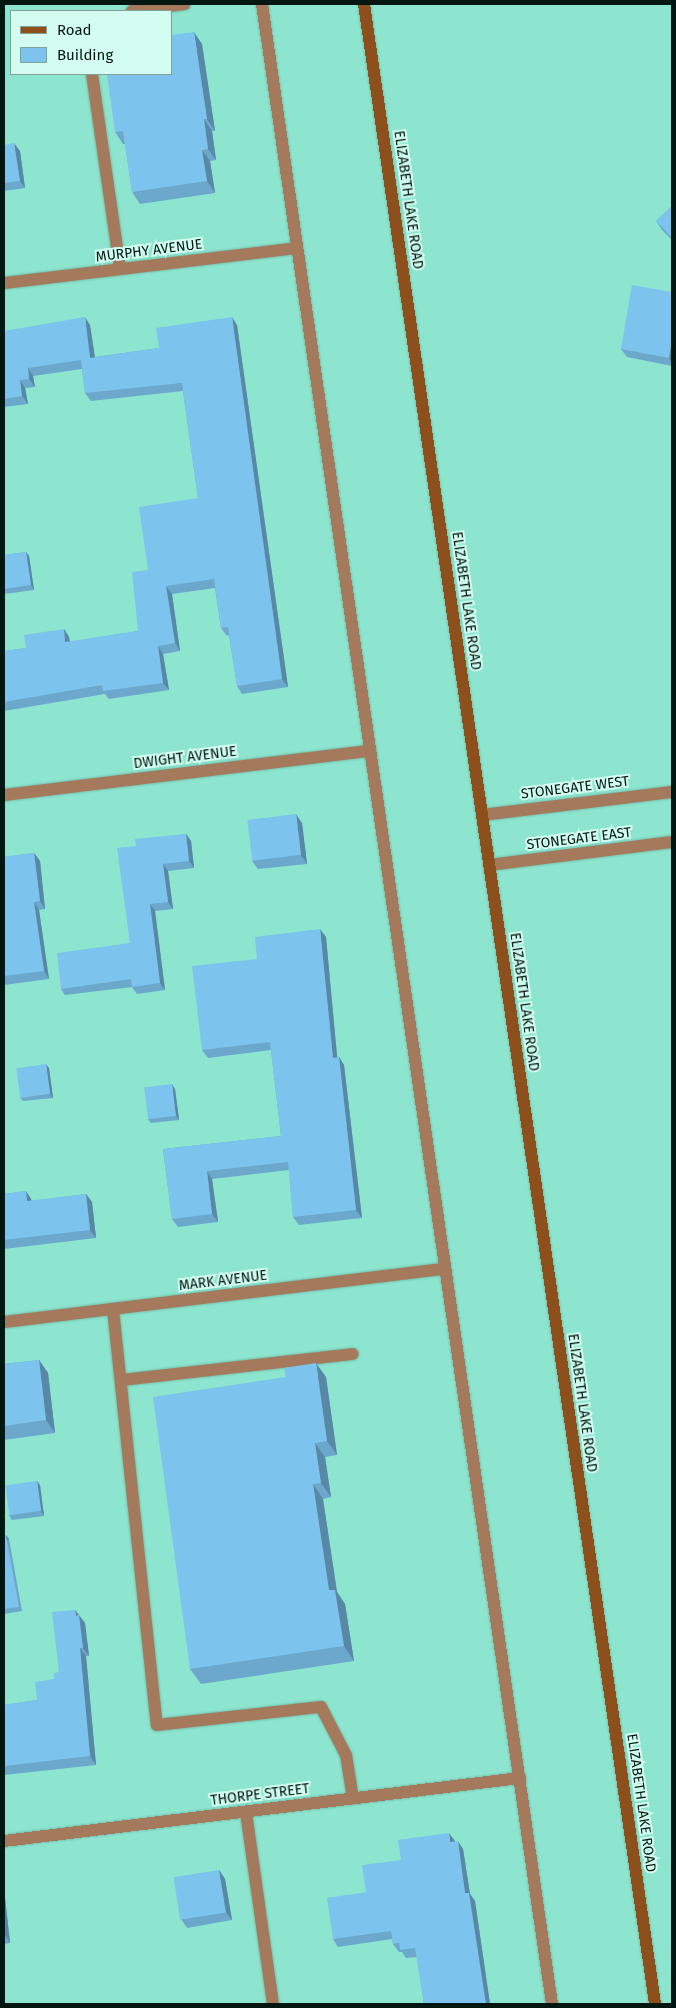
<!DOCTYPE html>
<style>
body{margin:0}
#map{position:relative;width:676px;height:2008px;overflow:hidden;background:#8de5cf;font-family:"Fira Sans",sans-serif}
div>[style]{position:absolute}
[style*='--x']{left:calc(var(--x)*1px);top:calc(var(--y)*1px);width:calc(var(--w)*1px);rotate:calc(var(--a)*1deg)}
.roads{filter:drop-shadow(0 0 1px #74c0ad) drop-shadow(0 0 1px #74c0ad)}
.service>*{height:12px;margin:-6px;padding:0 6px;transform-origin:6px;border-radius:6px;background:#a57a5c}
.minor>*{height:12px;margin:-6px;padding:0 6px;transform-origin:6px;border-radius:6px;background:#a57a5c}
.secondary>*{height:12px;margin:-6px;padding:0 6px;transform-origin:6px;border-radius:6px;background:#8d4f1c}
.wall>*{inset:0;background:#6ba8cc}
.shaded-wall>*{inset:0;background:#5788a6;transform-origin:0 0}
.building>*{inset:0;background:#7cc3ed;transform-origin:0 0}
span{translate:-50% -50%;white-space:nowrap;text-align:center;line-height:1.15;-webkit-text-stroke:4px #d3fdf1;paint-order:stroke}
.street-label{font-size:14px;color:#001610}
.frame{position:absolute;inset:0;border:5px solid #001610;pointer-events:none}
.legend{position:absolute;left:10px;top:10px;width:162px;height:65px;box-sizing:border-box;background:#d3fdf1;border:1px solid #7fa197;margin:0;padding:6px 9px;list-style:none;font-size:15px;color:#001610}
.legend li{display:flex;align-items:center;gap:10px;height:25px}
.legend b{width:25px;border:1px solid #7fa197}
</style>
<div id="map">
<div class="roads">
<div class="service">
<i style="--x:132;--y:11;--w:53;--a:-7.5"></i>
<i style="--x:92;--y:74;--w:197;--a:81.8"></i>
<i style="--x:113;--y:1309;--w:418;--a:84"></i>
<i style="--x:157;--y:1725;--w:165;--a:-6.3"></i>
<i style="--x:321;--y:1707;--w:54;--a:62.5"></i>
<i style="--x:346;--y:1755;--w:44;--a:80.8"></i>
<i style="--x:121;--y:1380;--w:233;--a:-6.4"></i>
<i style="--x:246;--y:1812;--w:194;--a:82"></i>
</div>
<div class="minor">
<i style="--x:262;--y:4;--w:2021;--a:81.75"></i>
<i style="--x:4;--y:283;--w:295;--a:-6.8"></i>
<i style="--x:4;--y:795;--w:369;--a:-6.9"></i>
<i style="--x:482;--y:815;--w:191;--a:-6.9"></i>
<i style="--x:489;--y:865;--w:184;--a:-7.2"></i>
<i style="--x:4;--y:1322;--w:444;--a:-6.9"></i>
<i style="--x:4;--y:1841;--w:520;--a:-6.96"></i>
</div>
<div class="secondary">
<i style="--x:364;--y:4;--w:2021;--a:81.72"></i>
</div>
</div>
<div class="wall">
<i style="clip-path:polygon(202px 44px,215px 131px,212px 131px,216px 160px,210px 161px,215px 193px,140px 204px,132px 192px,125px 144px,123px 144px,115px 132px)"></i>
<i style="clip-path:polygon(4px 145px,20px 151px,25px 188px,4px 191px)"></i>
<i style="clip-path:polygon(672px 206px,672px 240px,662px 230px,656px 221px)"></i>
<i style="clip-path:polygon(672px 292px,672px 366px,627px 357px,621px 349px)"></i>
<i style="clip-path:polygon(90px 325px,95px 357px,159px 348px,237px 325px,288px 687px,242px 694px,237px 686px,229px 635px,227px 636px,221px 628px,215px 588px,172px 594px,180px 651px,163px 654px,169px 690px,109px 699px,105px 694px,4px 711px,4px 651px,26px 648px,64px 629px,69px 637px,70px 642px,138px 631px,148px 570px,198px 498px,183px 391px,91px 401px,85px 393px,82px 369px,33px 376px,35px 387px,25px 388px,28px 404px,4px 407px,4px 331px)"></i>
<i style="clip-path:polygon(26px 552px,29px 556px,34px 590px,4px 594px,4px 555px)"></i>
<i style="clip-path:polygon(302px 823px,307px 864px,258px 869px,252px 861px)"></i>
<i style="clip-path:polygon(186px 834px,191px 841px,194px 868px,168px 871px,173px 909px,155px 911px,165px 990px,137px 994px,132px 987px,65px 995px,61px 989px,130px 943px,136px 846px)"></i>
<i style="clip-path:polygon(34px 853px,40px 861px,45px 909px,39px 910px,49px 979px,4px 985px,4px 857px)"></i>
<i style="clip-path:polygon(326px 937px,337px 1057px,339px 1057px,344px 1065px,362px 1218px,299px 1225px,293px 1217px,289px 1170px,212px 1179px,218px 1222px,178px 1227px,172px 1219px,163px 1149px,281px 1136px,271px 1050px,208px 1058px,202px 1050px,257px 959px)"></i>
<i style="clip-path:polygon(49px 1068px,53px 1098px,23px 1101px,20px 1097px)"></i>
<i style="clip-path:polygon(175px 1089px,179px 1120px,151px 1123px,148px 1119px)"></i>
<i style="clip-path:polygon(26px 1191px,31px 1199px,32px 1201px,86px 1194px,92px 1202px,96px 1238px,4px 1249px,4px 1194px)"></i>
<i style="clip-path:polygon(39px 1360px,48px 1373px,55px 1433px,4px 1440px,4px 1364px)"></i>
<i style="clip-path:polygon(286px 1377px,326px 1377px,337px 1455px,325px 1457px,331px 1497px,323px 1499px,337px 1592px,345px 1604px,354px 1661px,201px 1684px,190px 1669px)"></i>
<i style="clip-path:polygon(40px 1485px,44px 1516px,12px 1520px,9px 1515px)"></i>
<i style="clip-path:polygon(4px 1535px,9px 1539px,22px 1611px,4px 1614px)"></i>
<i style="clip-path:polygon(75px 1610px,85px 1623px,89px 1656px,86px 1656px,96px 1765px,4px 1775px,4px 1705px,37px 1700px,54px 1679px,59px 1672px)"></i>
<i style="clip-path:polygon(455px 1841px,463px 1849px,470px 1894px,475px 1901px,490px 2004px,424px 2004px,417px 1957px,406px 1958px,402px 1952px,399px 1952px,393px 1944px,392px 1939px,338px 1947px,333px 1939px,401px 1860px)"></i>
<i style="clip-path:polygon(219px 1870px,225px 1879px,232px 1920px,187px 1928px,181px 1919px)"></i>
<i style="clip-path:polygon(4px 1896px,5px 1897px,10px 1943px,4px 1944px)"></i>
</div>
<div class="shaded-wall">
<i style="clip-path:polygon(194px 32px,202px 44px,215px 131px,207px 119px)"></i>
<i style="clip-path:polygon(204px 119px,212px 131px,216px 160px,208px 149px)"></i>
<i style="clip-path:polygon(14px 143px,20px 151px,25px 188px,20px 181px)"></i>
<i style="clip-path:polygon(202px 150px,210px 161px,215px 193px,207px 181px)"></i>
<i style="clip-path:polygon(85px 317px,90px 325px,96px 365px,90px 358px)"></i>
<i style="clip-path:polygon(232px 317px,237px 325px,288px 687px,282px 679px)"></i>
<i style="clip-path:polygon(672px 339px,672px 363px,669px 358px)"></i>
<i style="clip-path:polygon(28px 368px,33px 376px,35px 387px,29px 379px)"></i>
<i style="clip-path:polygon(20px 380px,25px 388px,28px 404px,22px 396px)"></i>
<i style="clip-path:polygon(26px 552px,29px 556px,34px 590px,31px 585px)"></i>
<i style="clip-path:polygon(166px 586px,172px 594px,180px 651px,175px 643px)"></i>
<i style="clip-path:polygon(64px 629px,69px 637px,71px 650px,65px 642px)"></i>
<i style="clip-path:polygon(158px 646px,163px 654px,169px 690px,163px 683px)"></i>
<i style="clip-path:polygon(296px 814px,302px 823px,307px 864px,301px 855px)"></i>
<i style="clip-path:polygon(186px 834px,191px 841px,194px 868px,189px 861px)"></i>
<i style="clip-path:polygon(34px 853px,40px 861px,45px 909px,40px 901px)"></i>
<i style="clip-path:polygon(163px 864px,168px 871px,173px 909px,168px 902px)"></i>
<i style="clip-path:polygon(34px 902px,39px 910px,49px 979px,44px 971px)"></i>
<i style="clip-path:polygon(150px 904px,155px 911px,165px 990px,160px 983px)"></i>
<i style="clip-path:polygon(320px 929px,326px 937px,338px 1066px,333px 1058px)"></i>
<i style="clip-path:polygon(339px 1057px,344px 1065px,362px 1218px,356px 1210px)"></i>
<i style="clip-path:polygon(46px 1064px,49px 1068px,53px 1098px,50px 1094px)"></i>
<i style="clip-path:polygon(172px 1084px,175px 1089px,179px 1120px,176px 1116px)"></i>
<i style="clip-path:polygon(207px 1171px,212px 1179px,218px 1222px,212px 1214px)"></i>
<i style="clip-path:polygon(26px 1191px,31px 1199px,33px 1209px,27px 1201px)"></i>
<i style="clip-path:polygon(86px 1194px,92px 1202px,96px 1238px,90px 1230px)"></i>
<i style="clip-path:polygon(39px 1360px,48px 1373px,55px 1433px,46px 1420px)"></i>
<i style="clip-path:polygon(316px 1363px,326px 1377px,337px 1455px,327px 1441px)"></i>
<i style="clip-path:polygon(315px 1443px,325px 1457px,331px 1497px,321px 1483px)"></i>
<i style="clip-path:polygon(37px 1481px,40px 1485px,44px 1516px,41px 1511px)"></i>
<i style="clip-path:polygon(313px 1484px,323px 1499px,337px 1592px,345px 1604px,354px 1661px,344px 1646px,329px 1590px)"></i>
<i style="left:6px;top:1535px;width:5px;height:73px;rotate:53deg"></i>
<i style="clip-path:polygon(75px 1610px,85px 1623px,89px 1656px,83px 1648px)"></i>
<i style="clip-path:polygon(80px 1648px,86px 1656px,96px 1765px,90px 1756px)"></i>
<i style="clip-path:polygon(449px 1833px,455px 1841px,456px 1850px,450px 1842px)"></i>
<i style="clip-path:polygon(458px 1841px,463px 1849px,470px 1894px,475px 1901px,490px 2004px,486px 2004px,465px 1893px)"></i>
<i style="clip-path:polygon(219px 1870px,225px 1879px,232px 1920px,226px 1912px)"></i>
<i style="clip-path:polygon(4px 1896px,5px 1897px,10px 1943px,5px 1935px,4px 1926px)"></i>
</div>
<div class="building">
<i style="clip-path:polygon(194px 32px,207px 119px,204px 119px,208px 149px,202px 150px,207px 181px,132px 192px,123px 131px,115px 132px,107px 74px,171px 74px,171px 35px)"></i>
<i style="clip-path:polygon(14px 143px,20px 181px,4px 183px,4px 145px)"></i>
<i style="clip-path:polygon(672px 206px,672px 238px,656px 221px)"></i>
<i style="clip-path:polygon(632px 285px,672px 292px,672px 339px,669px 358px,621px 349px)"></i>
<i style="clip-path:polygon(85px 317px,90px 358px,159px 348px,156px 328px,232px 317px,282px 679px,237px 686px,228px 627px,221px 628px,214px 579px,166px 586px,175px 643px,158px 646px,163px 683px,103px 691px,102px 685px,4px 702px,4px 651px,26px 648px,24px 635px,64px 629px,65px 642px,138px 631px,132px 572px,148px 570px,139px 507px,198px 498px,182px 383px,85px 393px,81px 360px,28px 368px,29px 379px,20px 380px,22px 396px,4px 399px,4px 331px)"></i>
<i style="clip-path:polygon(26px 552px,31px 585px,4px 589px,4px 555px)"></i>
<i style="left:296px;top:814px;width:41px;height:49px;rotate:83deg"></i>
<i style="clip-path:polygon(186px 834px,189px 861px,163px 864px,168px 902px,150px 904px,160px 983px,132px 987px,131px 979px,61px 989px,57px 953px,130px 943px,117px 848px,136px 846px,135px 839px)"></i>
<i style="clip-path:polygon(34px 853px,40px 901px,34px 902px,44px 971px,4px 976px,4px 857px)"></i>
<i style="clip-path:polygon(320px 929px,333px 1058px,339px 1057px,356px 1210px,293px 1217px,288px 1162px,207px 1171px,212px 1214px,172px 1219px,163px 1149px,281px 1136px,270px 1042px,202px 1050px,192px 966px,257px 959px,255px 937px)"></i>
<i style="left:46px;top:1064px;width:30px;height:30px;rotate:82deg"></i>
<i style="left:172px;top:1084px;width:32px;height:28px;rotate:83deg"></i>
<i style="clip-path:polygon(26px 1191px,27px 1201px,86px 1194px,90px 1230px,4px 1240px,4px 1194px)"></i>
<i style="clip-path:polygon(39px 1360px,46px 1420px,4px 1426px,4px 1364px)"></i>
<i style="clip-path:polygon(316px 1363px,327px 1441px,315px 1443px,321px 1483px,313px 1484px,329px 1590px,335px 1590px,344px 1646px,190px 1669px,153px 1397px,286px 1377px,284px 1368px)"></i>
<i style="left:37px;top:1481px;width:30px;height:32px;rotate:82deg"></i>
<i style="clip-path:polygon(4px 1535px,6px 1535px,19px 1607px,4px 1609px)"></i>
<i style="clip-path:polygon(75px 1610px,76px 1616px,79px 1615px,83px 1648px,80px 1648px,90px 1756px,4px 1766px,4px 1705px,37px 1700px,35px 1682px,54px 1679px,54px 1673px,59px 1672px,52px 1612px)"></i>
<i style="clip-path:polygon(449px 1833px,450px 1842px,458px 1841px,465px 1893px,469px 1893px,486px 2004px,424px 2004px,415px 1948px,400px 1950px,399px 1943px,393px 1944px,391px 1931px,333px 1939px,327px 1898px,366px 1892px,362px 1865px,401px 1860px,398px 1840px)"></i>
<i style="left:219px;top:1870px;width:43px;height:46px;rotate:81deg"></i>
</div>
<div class="street-label">
<span style="left:408px;top:200px;rotate:82deg">ELIZABETH LAKE ROAD</span>
<span style="left:149px;top:251px;rotate:-7deg">MURPHY AVENUE</span>
<span style="left:466px;top:601px;rotate:82deg">ELIZABETH LAKE ROAD</span>
<span style="left:185px;top:758px;rotate:-7deg">DWIGHT AVENUE</span>
<span style="left:575px;top:788px;rotate:-7deg">STONEGATE WEST</span>
<span style="left:579px;top:839px;rotate:-7deg">STONEGATE EAST</span>
<span style="left:524px;top:1002px;rotate:82deg">ELIZABETH LAKE ROAD</span>
<span style="left:223px;top:1281px;rotate:-7deg">MARK AVENUE</span>
<span style="left:582px;top:1403px;rotate:82deg">ELIZABETH LAKE ROAD</span>
<span style="left:260px;top:1795px;rotate:-7deg">THORPE STREET</span>
<span style="left:641px;top:1803px;rotate:82deg">ELIZABETH LAKE ROAD</span>
</div>
<div class="frame"></div>
<ul class="legend">
<li><b style="height:6px;background:#8d4f1c"></b>Road</li>
<li><b style="height:14px;background:#7cc3ed"></b>Building</li>
</ul>
</div>
